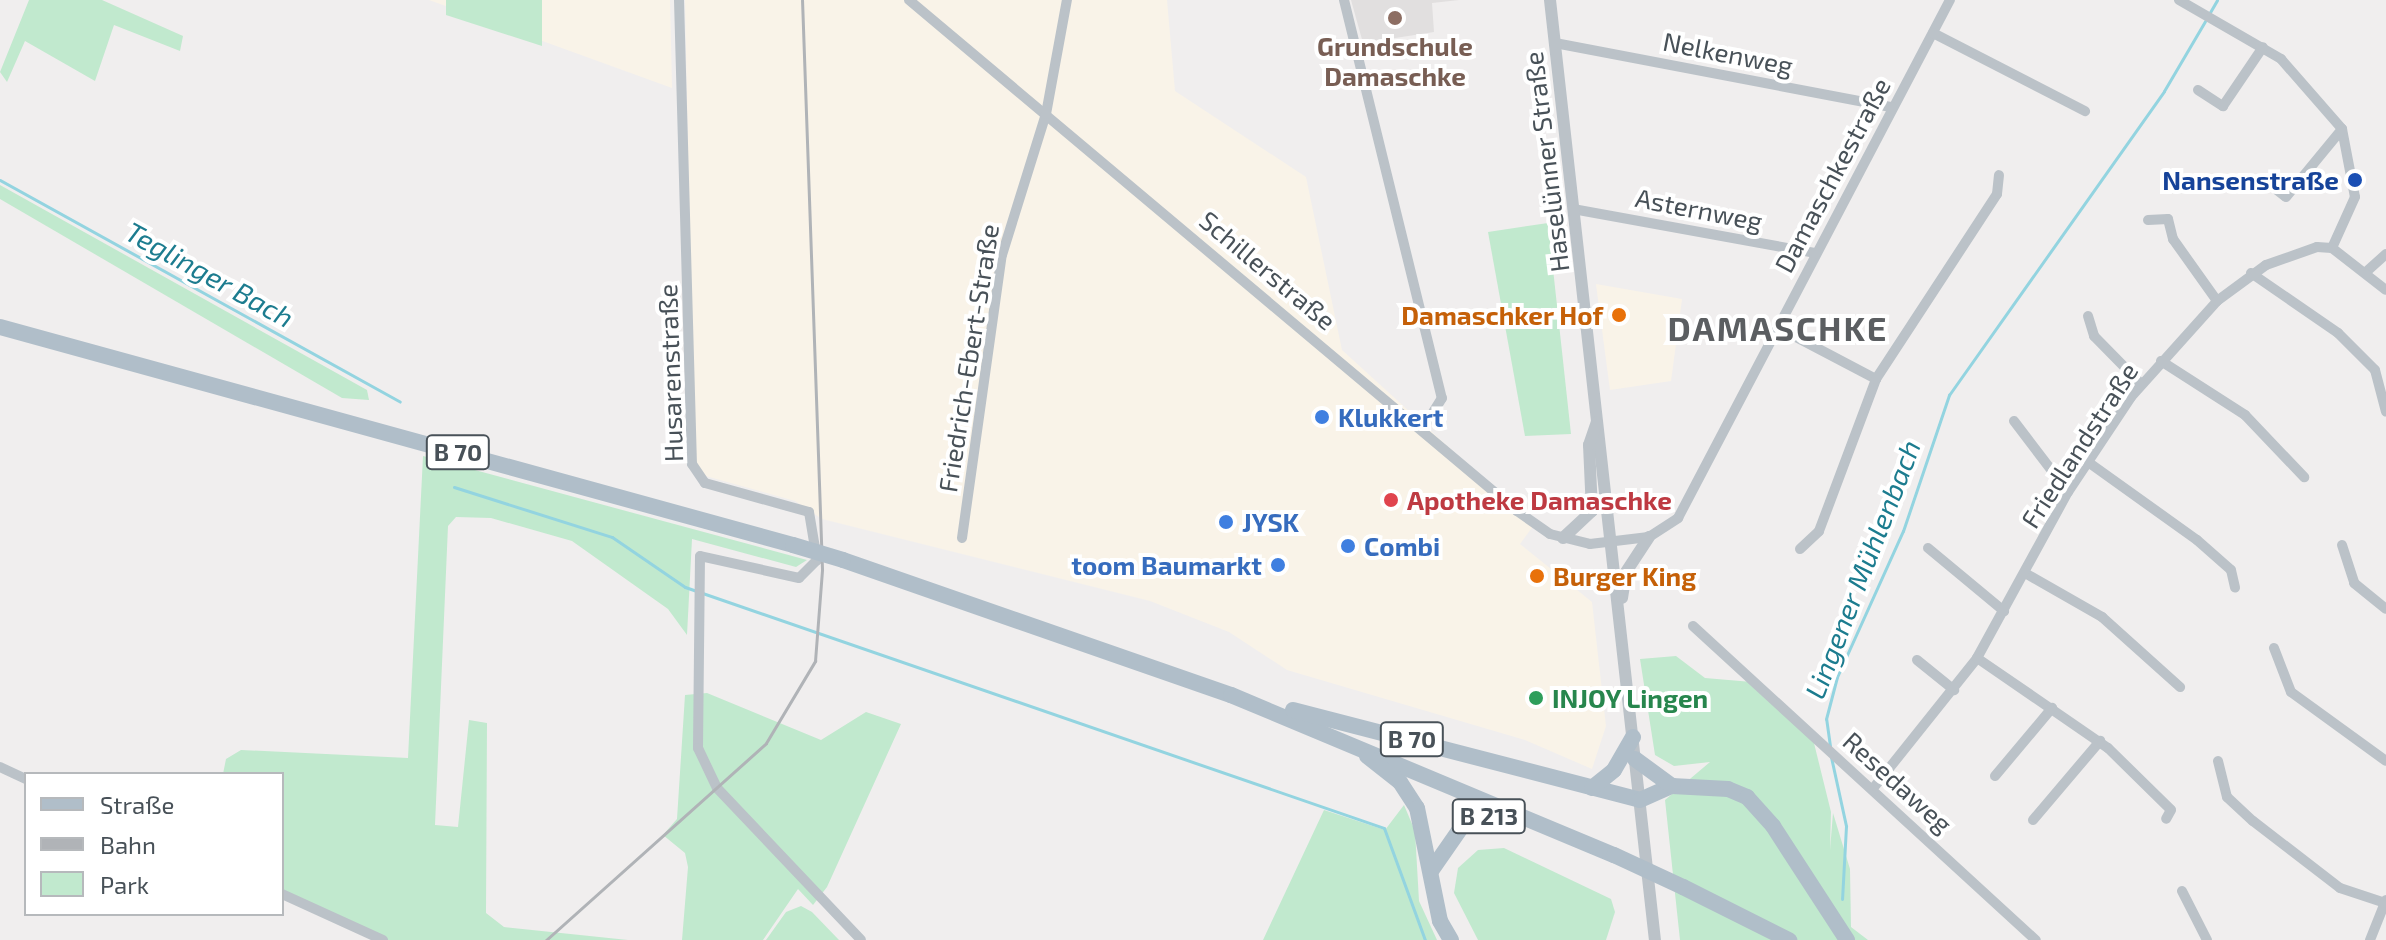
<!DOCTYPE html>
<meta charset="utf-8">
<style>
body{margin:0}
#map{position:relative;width:2386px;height:940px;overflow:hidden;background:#f0eeee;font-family:"Exo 2",sans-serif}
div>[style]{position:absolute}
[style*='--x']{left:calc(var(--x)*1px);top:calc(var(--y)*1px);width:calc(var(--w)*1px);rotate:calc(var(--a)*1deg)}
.commercial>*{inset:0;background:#f9f3e8}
.education>*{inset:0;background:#e1dfdf}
.green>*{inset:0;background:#c1e9ce}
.stream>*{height:3px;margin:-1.5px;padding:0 1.5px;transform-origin:1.5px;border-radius:1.5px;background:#93d4e0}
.minor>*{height:10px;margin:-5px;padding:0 5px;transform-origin:5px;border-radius:5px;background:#bbc2c8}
.tertiary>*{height:12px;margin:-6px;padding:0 6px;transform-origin:6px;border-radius:6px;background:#bbc2c8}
.primary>*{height:16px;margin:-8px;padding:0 8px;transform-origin:8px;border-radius:8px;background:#b0bec9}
.rail>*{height:3px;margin:-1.5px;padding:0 1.5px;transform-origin:1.5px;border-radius:1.5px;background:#b0b3b7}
.primary-bridge>*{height:16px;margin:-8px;padding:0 8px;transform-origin:8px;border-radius:8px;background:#b0bec9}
.dots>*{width:22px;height:22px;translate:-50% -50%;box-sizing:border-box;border:4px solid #fff;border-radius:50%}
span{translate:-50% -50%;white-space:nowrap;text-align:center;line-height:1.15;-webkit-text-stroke:8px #fff;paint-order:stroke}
.shield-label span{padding:2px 6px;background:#fff;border:2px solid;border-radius:6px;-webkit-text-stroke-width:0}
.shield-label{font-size:24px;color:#485158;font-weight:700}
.education-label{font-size:26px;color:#785e54;font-weight:700}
.street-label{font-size:26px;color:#485158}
.transit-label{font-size:26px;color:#164399;font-weight:700}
.right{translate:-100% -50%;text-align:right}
.food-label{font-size:26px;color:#c56008;font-weight:700}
.left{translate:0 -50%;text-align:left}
.shop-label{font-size:26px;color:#366cbe;font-weight:700}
.health-label{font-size:26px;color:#be3a42;font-weight:700}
.leisure-label{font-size:26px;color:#27864d;font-weight:700}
.water-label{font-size:28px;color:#1c7c8f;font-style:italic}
.district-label{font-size:34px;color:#5b5e61;font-weight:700;letter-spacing:2px}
.legend{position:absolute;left:24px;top:772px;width:260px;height:144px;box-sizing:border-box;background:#fff;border:2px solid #b6b9bc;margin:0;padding:10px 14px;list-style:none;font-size:24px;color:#485158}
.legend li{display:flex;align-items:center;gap:16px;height:40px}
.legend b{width:40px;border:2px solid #b6b9bc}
</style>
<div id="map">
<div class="commercial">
<i style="clip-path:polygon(429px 0,670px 0,672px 88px)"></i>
<i style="clip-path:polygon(685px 0,1167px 0,1175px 91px,1306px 177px,1342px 350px,1534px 525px,1520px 544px,1592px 602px,1606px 726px,1592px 769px,1525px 740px,1287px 670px,1229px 632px,1150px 601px,822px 519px,795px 501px,702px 475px,694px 459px)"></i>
<i style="clip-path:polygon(1596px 284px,1682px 299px,1671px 381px,1610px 390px)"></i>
</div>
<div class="education">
<i style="clip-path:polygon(1351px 0,1459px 0,1432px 3px,1434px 32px,1363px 43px)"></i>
</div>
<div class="green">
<i style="clip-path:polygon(29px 0,102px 0,183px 36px,180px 51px,114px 25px,95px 81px,25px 41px,7px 82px,0 72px)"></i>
<i style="clip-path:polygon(446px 0,542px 0,542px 46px,446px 15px)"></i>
<i style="clip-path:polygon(0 185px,367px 390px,369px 400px,342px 398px,0 199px)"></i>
<i style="clip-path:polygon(1548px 223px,1571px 434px,1525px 436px,1488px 232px)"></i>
<i style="clip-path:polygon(423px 456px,807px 560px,796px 567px,692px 539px,687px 635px,668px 609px,572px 541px,491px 518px,456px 517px,448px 526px,435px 825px,458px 827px,469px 720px,487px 723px,486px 913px,504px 927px,628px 940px,384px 940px,282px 893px,282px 774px,223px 774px,226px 759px,241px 750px,408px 758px)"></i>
<i style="clip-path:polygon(1676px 656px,1705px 678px,1752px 682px,1813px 739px,1831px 812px,1830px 850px,1833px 813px,1850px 869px,1851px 927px,1868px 940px,1680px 940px,1665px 800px,1710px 762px,1674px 766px,1655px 755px,1640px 659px)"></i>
<i style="clip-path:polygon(707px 693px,821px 740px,866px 712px,901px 724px,827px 887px,813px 905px,798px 889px,763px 940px,682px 940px,688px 867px,685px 853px,663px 835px,677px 819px,685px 695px)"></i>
<i style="clip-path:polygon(1404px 805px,1415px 831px,1419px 901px,1437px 940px,1263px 940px,1324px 810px,1385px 830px)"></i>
<i style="clip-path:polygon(1504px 848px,1611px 899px,1615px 912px,1606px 940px,1478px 940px,1454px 893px,1458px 868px,1478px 850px)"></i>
<i style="clip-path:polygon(801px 906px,812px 912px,839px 940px,766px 940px,786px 912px)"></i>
</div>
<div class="stream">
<i style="--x:2209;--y:14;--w:16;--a:-60"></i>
<i style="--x:0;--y:180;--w:457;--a:29"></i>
<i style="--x:454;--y:487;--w:166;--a:17.6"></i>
<i style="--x:612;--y:537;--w:88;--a:34.4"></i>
<i style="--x:685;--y:587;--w:739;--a:19.02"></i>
<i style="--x:1384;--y:828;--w:119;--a:69.9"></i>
<i style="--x:1830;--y:746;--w:27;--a:-98"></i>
<i style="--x:1826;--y:719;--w:43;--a:-75.3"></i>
<i style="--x:1837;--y:677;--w:160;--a:-65.7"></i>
<i style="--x:1903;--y:531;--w:144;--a:-71.3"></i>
<i style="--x:1949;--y:395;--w:372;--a:-54.7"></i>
<i style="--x:2164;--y:91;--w:81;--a:-59.6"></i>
<i style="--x:1831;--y:757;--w:71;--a:77.7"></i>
<i style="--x:1846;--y:826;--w:73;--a:93.1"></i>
</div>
<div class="minor">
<i style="--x:679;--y:0;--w:464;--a:88.4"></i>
<i style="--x:692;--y:464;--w:23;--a:56"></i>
<i style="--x:705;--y:483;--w:108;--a:15.6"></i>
<i style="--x:809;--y:512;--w:49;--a:80.5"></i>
<i style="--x:817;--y:560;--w:25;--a:135"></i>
<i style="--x:799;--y:578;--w:101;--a:-167.5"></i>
<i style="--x:700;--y:556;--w:192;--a:90.6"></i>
<i style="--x:698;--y:748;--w:44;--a:64.6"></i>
<i style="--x:717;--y:788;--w:209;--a:46.5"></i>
<i style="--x:909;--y:0;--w:794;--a:40.05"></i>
<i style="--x:1517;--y:511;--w:40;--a:34.9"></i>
<i style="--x:1550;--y:534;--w:41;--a:14"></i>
<i style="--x:1590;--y:544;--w:59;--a:-6.8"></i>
<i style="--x:1649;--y:537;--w:35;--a:-33"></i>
<i style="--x:1678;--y:518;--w:585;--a:-62.3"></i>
<i style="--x:1344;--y:0;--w:410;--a:76.2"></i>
<i style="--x:1442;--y:398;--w:34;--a:122"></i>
<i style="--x:2179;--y:0;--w:118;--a:30"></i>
<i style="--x:2281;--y:59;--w:93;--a:48.9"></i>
<i style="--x:2342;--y:129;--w:69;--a:79.2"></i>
<i style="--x:2355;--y:197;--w:56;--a:114.3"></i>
<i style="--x:1933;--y:33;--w:171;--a:27.2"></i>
<i style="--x:1555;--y:43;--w:343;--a:10.8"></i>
<i style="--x:2198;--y:90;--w:30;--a:33"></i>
<i style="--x:2223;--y:106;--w:71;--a:-55.9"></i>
<i style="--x:2277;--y:190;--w:11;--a:38"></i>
<i style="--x:2286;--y:197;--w:88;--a:-50.5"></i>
<i style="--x:1573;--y:209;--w:247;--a:10.3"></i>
<i style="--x:2148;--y:220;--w:20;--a:-3"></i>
<i style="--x:2168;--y:219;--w:21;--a:76"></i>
<i style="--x:2173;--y:239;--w:76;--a:54.6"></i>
<i style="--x:2366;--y:272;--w:27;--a:-42"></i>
<i style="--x:2251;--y:273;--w:106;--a:34.6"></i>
<i style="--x:2338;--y:333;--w:52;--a:45"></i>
<i style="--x:2375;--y:370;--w:43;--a:75.3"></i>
<i style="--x:2088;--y:316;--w:21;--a:73"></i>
<i style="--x:2094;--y:336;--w:67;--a:45.6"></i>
<i style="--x:1777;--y:327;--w:112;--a:27.7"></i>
<i style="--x:2161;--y:361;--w:100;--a:32.7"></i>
<i style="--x:2245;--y:415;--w:86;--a:46.4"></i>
<i style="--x:2014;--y:421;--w:89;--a:52.7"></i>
<i style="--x:2088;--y:462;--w:134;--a:35.6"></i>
<i style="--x:2197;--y:540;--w:45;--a:41.4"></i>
<i style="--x:2231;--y:570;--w:18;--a:77"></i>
<i style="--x:962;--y:538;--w:286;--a:-82"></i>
<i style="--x:1002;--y:255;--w:148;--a:-72.7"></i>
<i style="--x:1046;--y:114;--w:116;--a:-79.6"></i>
<i style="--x:2342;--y:545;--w:40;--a:72"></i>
<i style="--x:2354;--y:583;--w:41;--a:39.1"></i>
<i style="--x:1928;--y:548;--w:99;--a:39.7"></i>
<i style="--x:1800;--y:549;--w:26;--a:-43"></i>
<i style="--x:1819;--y:531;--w:162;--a:-69.4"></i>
<i style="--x:1876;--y:379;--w:221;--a:-56.8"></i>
<i style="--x:1997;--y:194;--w:19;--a:-84"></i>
<i style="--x:2025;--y:573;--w:89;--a:29.7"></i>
<i style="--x:2102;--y:617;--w:105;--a:41.9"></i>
<i style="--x:1693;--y:626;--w:465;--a:42.5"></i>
<i style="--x:2274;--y:648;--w:47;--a:68.9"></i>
<i style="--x:2291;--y:692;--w:117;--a:36"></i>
<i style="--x:1977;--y:658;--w:159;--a:34.5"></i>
<i style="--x:2108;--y:748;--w:88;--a:44.5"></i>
<i style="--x:2171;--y:810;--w:10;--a:119"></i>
<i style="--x:1917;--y:660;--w:48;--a:39"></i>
<i style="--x:2218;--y:761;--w:37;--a:76"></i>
<i style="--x:2227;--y:797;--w:35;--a:43"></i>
<i style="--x:2253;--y:821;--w:110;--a:37.6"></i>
<i style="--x:2340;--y:888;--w:47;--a:18.4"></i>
<i style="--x:0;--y:767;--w:29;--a:25"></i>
<i style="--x:1995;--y:776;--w:89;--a:-50"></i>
<i style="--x:1875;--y:786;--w:164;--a:-51.4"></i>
<i style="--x:1977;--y:658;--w:189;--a:-61.3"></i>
<i style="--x:2068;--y:492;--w:114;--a:-56.4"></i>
<i style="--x:2131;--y:397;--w:129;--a:-48.1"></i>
<i style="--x:2217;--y:301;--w:61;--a:-36.3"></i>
<i style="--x:2266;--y:265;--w:54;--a:-19.4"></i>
<i style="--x:2317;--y:247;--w:15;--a:4"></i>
<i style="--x:2332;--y:248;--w:68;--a:37.9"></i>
<i style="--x:2033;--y:820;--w:104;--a:-49.7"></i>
<i style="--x:2182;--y:891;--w:55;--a:63"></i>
<i style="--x:282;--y:894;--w:111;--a:24.5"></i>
<i style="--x:2370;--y:940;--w:43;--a:-68.2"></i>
</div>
<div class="tertiary">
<i style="--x:1550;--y:0;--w:946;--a:83.63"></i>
<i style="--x:1563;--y:538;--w:40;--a:-43"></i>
<i style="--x:1592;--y:511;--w:66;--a:-92.6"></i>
<i style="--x:1589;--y:445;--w:24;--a:-71"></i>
<i style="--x:1622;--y:598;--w:26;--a:-81"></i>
<i style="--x:1626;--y:572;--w:42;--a:-56.7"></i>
</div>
<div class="primary">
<i style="--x:0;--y:327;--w:822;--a:15.37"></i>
<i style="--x:843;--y:560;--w:411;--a:19.2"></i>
<i style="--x:1231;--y:695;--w:415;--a:22.7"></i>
<i style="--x:1293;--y:710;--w:358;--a:14.5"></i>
<i style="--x:1640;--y:800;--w:35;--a:-24"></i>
<i style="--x:1672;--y:786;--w:56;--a:3.1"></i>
<i style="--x:1728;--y:789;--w:21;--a:23"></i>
<i style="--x:1747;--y:797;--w:39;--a:48"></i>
<i style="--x:1773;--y:826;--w:136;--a:57"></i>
<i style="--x:1367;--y:756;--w:42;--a:38.2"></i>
<i style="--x:1400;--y:782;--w:31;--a:57"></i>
<i style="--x:1417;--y:808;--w:115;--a:78.5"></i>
<i style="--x:1440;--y:921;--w:22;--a:60"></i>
<i style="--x:1635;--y:759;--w:46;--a:36.1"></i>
<i style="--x:1592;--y:788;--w:28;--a:-39"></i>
<i style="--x:1614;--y:770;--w:38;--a:-60"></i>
<i style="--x:1431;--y:871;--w:56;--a:-55.2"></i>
<i style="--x:1463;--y:825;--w:28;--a:-18"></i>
<i style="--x:1490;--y:816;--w:30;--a:9"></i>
<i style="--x:1683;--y:887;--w:119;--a:26.6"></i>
</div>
<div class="rail">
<i style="--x:546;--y:940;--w:295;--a:-41.8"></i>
<i style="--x:766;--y:743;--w:96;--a:-59.1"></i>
<i style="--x:815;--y:661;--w:92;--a:-85.6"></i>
<i style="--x:822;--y:569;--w:569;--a:-92.01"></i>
</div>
<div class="primary-bridge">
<i style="--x:793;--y:545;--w:52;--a:16.7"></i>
<i style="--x:1614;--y:855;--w:76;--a:24.9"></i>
</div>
<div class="dots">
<i style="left:1395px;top:18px;background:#8d6e63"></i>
<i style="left:2355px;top:180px;background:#1a4fb4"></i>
<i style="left:1619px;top:315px;background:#e8710a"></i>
<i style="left:1322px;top:417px;background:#3f7fe0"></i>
<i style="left:1391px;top:500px;background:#e0444e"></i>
<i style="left:1226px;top:522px;background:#3f7fe0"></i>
<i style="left:1348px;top:546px;background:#3f7fe0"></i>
<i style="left:1278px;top:565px;background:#3f7fe0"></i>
<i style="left:1537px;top:576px;background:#e8710a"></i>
<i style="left:1536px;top:698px;background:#2e9e5b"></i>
</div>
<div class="shield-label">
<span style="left:458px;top:452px">B 70</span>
<span style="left:1412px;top:739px">B 70</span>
<span style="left:1489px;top:816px">B 213</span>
</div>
<div class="education-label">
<span style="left:1395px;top:61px">Grundschule<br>Damaschke</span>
</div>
<div class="street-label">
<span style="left:1728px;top:53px;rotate:11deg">Nelkenweg</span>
<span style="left:1546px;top:162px;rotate:-97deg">Haselünner Straße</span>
<span style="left:1832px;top:175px;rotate:-62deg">Damaschkestraße</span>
<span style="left:1699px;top:209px;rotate:11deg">Asternweg</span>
<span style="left:1268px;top:270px;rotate:40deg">Schillerstraße</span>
<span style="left:968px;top:358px;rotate:-81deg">Friedrich-Ebert-Straße</span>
<span style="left:670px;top:373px;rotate:-92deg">Husarenstraße</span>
<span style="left:2079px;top:445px;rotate:-57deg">Friedlandstraße</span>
<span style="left:1898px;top:782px;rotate:42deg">Resedaweg</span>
</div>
<div class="transit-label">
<span class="right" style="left:2339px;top:180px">Nansenstraße</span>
</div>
<div class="food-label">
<span class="right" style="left:1603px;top:315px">Damaschker Hof</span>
<span class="left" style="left:1553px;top:576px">Burger King</span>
</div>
<div class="shop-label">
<span class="left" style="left:1338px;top:417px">Klukkert</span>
<span class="left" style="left:1242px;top:522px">JYSK</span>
<span class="left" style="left:1364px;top:546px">Combi</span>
<span class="right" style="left:1262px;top:565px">toom Baumarkt</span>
</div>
<div class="health-label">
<span class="left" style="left:1407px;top:500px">Apotheke Damaschke</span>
</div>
<div class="leisure-label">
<span class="left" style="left:1552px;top:698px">INJOY Lingen</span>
</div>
<div class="water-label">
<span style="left:210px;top:274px;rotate:29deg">Teglinger Bach</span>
<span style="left:1862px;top:569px;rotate:-69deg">Lingener Mühlenbach</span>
</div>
<div class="district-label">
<span style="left:1778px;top:328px">DAMASCHKE</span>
</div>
<ul class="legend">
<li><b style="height:10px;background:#b0bec9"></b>Straße</li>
<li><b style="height:10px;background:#b0b3b7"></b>Bahn</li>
<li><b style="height:22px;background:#c1e9ce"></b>Park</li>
</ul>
</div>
